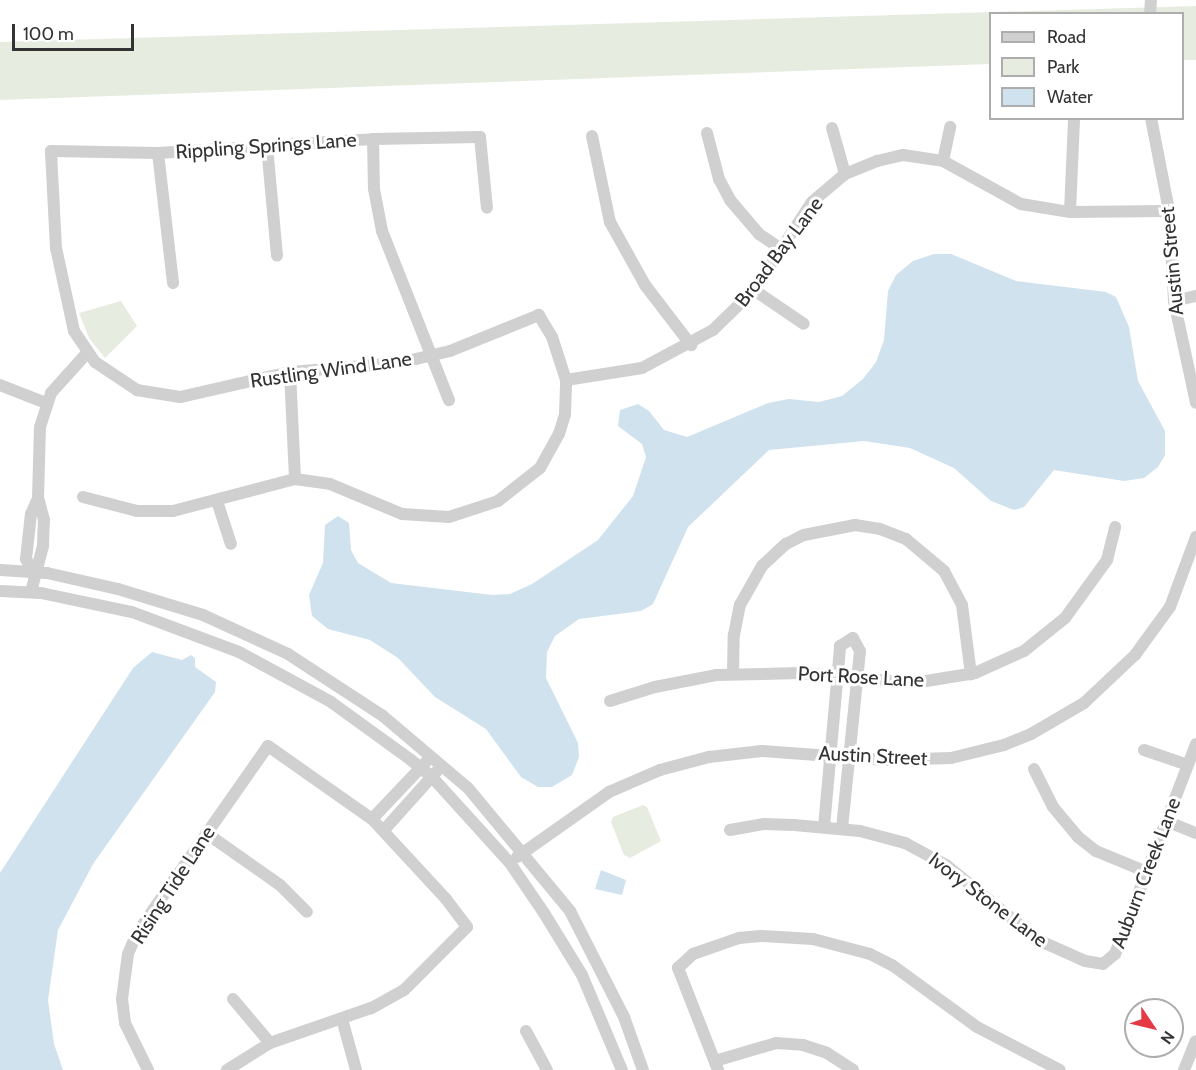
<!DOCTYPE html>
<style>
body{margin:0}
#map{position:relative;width:1196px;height:1070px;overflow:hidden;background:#fff;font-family:Cabin,sans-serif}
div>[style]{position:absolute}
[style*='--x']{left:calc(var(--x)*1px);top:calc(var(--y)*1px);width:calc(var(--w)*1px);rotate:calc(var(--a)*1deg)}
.green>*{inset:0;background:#e6ecdf}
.water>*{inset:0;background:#cfe2ee}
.minor>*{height:12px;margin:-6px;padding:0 6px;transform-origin:6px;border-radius:6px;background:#d0d0d0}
span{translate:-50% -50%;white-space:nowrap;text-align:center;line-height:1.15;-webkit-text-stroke:6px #fff;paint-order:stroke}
.street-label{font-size:20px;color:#333}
.legend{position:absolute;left:989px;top:12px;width:195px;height:108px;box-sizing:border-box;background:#fff;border:2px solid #adadad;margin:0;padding:8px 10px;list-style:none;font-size:18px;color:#333}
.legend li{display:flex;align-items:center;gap:12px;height:30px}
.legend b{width:30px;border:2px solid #adadad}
.north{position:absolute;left:1124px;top:998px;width:60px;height:60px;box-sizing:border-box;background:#fff;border:2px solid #adadad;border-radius:50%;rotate:125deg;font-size:16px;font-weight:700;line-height:24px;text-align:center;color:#333}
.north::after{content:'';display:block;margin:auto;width:21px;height:27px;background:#e63946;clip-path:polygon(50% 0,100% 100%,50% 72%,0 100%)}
.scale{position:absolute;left:12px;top:24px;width:122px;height:27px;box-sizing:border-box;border:3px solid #333;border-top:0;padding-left:8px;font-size:18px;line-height:21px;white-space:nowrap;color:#333;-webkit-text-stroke:4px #fff;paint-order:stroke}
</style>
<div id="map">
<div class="green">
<i style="clip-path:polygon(1196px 6px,1196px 60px,1183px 60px,1182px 14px,990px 14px,990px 64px,0 100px,0 42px)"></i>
<i style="clip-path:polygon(121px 301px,137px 326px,105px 358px,89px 338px,79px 313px)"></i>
<i style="clip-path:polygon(643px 805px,647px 807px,661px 841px,630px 858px,624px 855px,611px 822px,613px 817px)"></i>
</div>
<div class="water">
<i style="clip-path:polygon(934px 254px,951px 254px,1016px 281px,1106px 292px,1116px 297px,1129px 327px,1138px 381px,1165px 431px,1165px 455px,1158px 467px,1144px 478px,1124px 481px,1054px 470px,1024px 507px,1014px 510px,991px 501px,954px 468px,910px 448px,864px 441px,769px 450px,688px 527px,653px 604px,641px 611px,579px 619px,555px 636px,547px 652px,546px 678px,578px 743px,579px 757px,572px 775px,552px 787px,538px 787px,521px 777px,486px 729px,435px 697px,398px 658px,370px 640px,328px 629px,312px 616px,309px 595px,323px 563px,325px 525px,338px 516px,349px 523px,351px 550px,358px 563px,391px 583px,492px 595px,510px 594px,532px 584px,598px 540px,633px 496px,646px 457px,642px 444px,618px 426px,620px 410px,638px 404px,649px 411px,664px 430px,687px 437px,768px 403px,789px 399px,819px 402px,842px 396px,863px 379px,876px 362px,884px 340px,888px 291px,896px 275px,913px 261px)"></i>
<i style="clip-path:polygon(152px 652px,182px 660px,191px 655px,195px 658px,195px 667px,216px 682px,215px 692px,93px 864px,58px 930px,48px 1000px,54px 1044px,63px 1070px,0 1070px,0 873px,133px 668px)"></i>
<i style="clip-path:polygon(601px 870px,626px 880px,622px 895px,595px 889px)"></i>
</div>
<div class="minor">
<i style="--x:1150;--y:14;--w:14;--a:-86"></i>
<i style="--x:1151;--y:118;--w:95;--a:79"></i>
<i style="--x:1169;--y:211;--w:90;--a:86.8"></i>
<i style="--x:1174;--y:301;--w:104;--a:77.8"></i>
<i style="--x:832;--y:128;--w:48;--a:74.2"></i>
<i style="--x:707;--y:133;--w:48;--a:75.4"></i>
<i style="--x:719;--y:179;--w:24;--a:62"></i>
<i style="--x:730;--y:200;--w:45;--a:49.5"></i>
<i style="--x:759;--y:234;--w:25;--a:34"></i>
<i style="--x:592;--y:136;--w:88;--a:78.2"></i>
<i style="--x:610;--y:222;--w:72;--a:60.9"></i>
<i style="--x:645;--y:285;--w:76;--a:52.5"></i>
<i style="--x:373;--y:139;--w:50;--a:88.9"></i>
<i style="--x:374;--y:189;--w:43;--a:79.2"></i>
<i style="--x:382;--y:231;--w:182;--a:68.4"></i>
<i style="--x:267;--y:146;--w:110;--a:84.8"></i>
<i style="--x:158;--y:153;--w:131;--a:83.4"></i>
<i style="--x:943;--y:161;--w:35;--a:-78"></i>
<i style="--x:1070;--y:212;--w:93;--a:-87.5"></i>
<i style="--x:754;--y:290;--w:60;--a:34.2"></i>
<i style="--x:1174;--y:301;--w:23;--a:-13"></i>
<i style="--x:290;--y:372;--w:107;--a:87.3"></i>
<i style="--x:566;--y:380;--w:77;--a:-9"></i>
<i style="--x:642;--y:368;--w:81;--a:-28.2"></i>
<i style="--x:713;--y:330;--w:57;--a:-44.3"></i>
<i style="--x:754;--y:290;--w:105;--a:-56.6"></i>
<i style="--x:812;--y:202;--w:43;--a:-40.3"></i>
<i style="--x:845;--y:174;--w:35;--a:-22"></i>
<i style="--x:877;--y:161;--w:27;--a:-13"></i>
<i style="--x:903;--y:155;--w:40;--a:8.5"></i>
<i style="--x:943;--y:161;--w:89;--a:28.9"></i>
<i style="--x:1021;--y:204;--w:50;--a:9.3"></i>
<i style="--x:1070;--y:212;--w:99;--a:-0.6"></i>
<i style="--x:0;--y:385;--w:49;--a:21.4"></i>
<i style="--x:83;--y:497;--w:56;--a:14.5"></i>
<i style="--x:137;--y:511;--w:36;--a:0"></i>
<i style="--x:173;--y:511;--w:126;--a:-14.7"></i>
<i style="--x:295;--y:479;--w:35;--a:8"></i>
<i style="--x:330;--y:484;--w:78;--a:22.6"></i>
<i style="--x:402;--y:514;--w:47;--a:3.7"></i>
<i style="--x:449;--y:517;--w:52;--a:-18.1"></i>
<i style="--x:498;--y:501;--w:53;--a:-38.2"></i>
<i style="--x:540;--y:468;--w:39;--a:-61"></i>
<i style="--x:559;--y:434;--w:21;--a:-73"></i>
<i style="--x:565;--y:414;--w:34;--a:-88"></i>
<i style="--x:566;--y:380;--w:45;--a:-108"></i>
<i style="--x:552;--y:337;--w:26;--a:-121"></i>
<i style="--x:539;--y:315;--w:96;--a:158"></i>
<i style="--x:450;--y:351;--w:52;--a:166.8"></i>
<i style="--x:399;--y:363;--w:109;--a:175.3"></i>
<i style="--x:290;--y:372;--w:113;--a:167.2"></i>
<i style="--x:180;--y:397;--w:44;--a:-170.8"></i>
<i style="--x:137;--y:390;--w:50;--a:-146.3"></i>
<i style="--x:95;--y:362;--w:37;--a:-124"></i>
<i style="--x:74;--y:331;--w:85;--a:-102.2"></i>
<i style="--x:56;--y:248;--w:97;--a:-93"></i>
<i style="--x:51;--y:151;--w:107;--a:1.1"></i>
<i style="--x:158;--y:153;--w:215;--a:-3.7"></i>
<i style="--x:373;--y:139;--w:107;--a:-1.1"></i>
<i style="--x:480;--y:137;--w:71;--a:84.4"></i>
<i style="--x:217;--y:501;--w:45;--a:72"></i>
<i style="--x:0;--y:570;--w:47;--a:3.7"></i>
<i style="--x:47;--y:573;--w:73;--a:12.7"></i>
<i style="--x:118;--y:589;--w:89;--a:17"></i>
<i style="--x:203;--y:615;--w:94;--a:24.6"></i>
<i style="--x:288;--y:654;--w:113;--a:33.1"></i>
<i style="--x:383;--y:716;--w:111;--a:40.3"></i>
<i style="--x:468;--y:788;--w:160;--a:50.3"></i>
<i style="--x:570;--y:911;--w:119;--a:63"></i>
<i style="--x:624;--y:1017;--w:56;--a:70.3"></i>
<i style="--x:34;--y:573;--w:16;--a:-120"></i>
<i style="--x:26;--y:559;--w:45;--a:-83.7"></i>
<i style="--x:31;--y:514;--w:17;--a:-66"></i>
<i style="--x:0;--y:591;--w:41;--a:2.8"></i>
<i style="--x:41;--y:593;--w:93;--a:11.8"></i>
<i style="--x:132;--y:612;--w:114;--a:20.5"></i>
<i style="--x:239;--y:652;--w:105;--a:28.5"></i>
<i style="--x:331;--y:702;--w:99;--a:35.9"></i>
<i style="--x:411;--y:760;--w:27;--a:39"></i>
<i style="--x:432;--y:777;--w:116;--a:47.8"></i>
<i style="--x:510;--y:863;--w:60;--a:55.8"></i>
<i style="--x:544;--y:913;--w:73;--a:58.5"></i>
<i style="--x:582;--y:975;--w:103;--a:67.2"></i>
<i style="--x:31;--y:592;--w:48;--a:-75.4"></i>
<i style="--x:43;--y:546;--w:26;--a:-88"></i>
<i style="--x:44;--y:520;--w:23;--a:-105"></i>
<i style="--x:38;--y:498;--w:71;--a:-88.4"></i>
<i style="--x:40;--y:427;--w:36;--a:-72"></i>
<i style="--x:51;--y:393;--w:54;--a:-48"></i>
<i style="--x:733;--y:674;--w:39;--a:-89"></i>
<i style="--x:734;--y:635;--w:31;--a:-79"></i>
<i style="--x:740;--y:605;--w:45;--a:-60.6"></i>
<i style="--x:762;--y:566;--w:33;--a:-43"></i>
<i style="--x:786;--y:544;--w:20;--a:-27"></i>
<i style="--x:804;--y:535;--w:52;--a:-11.1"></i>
<i style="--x:855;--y:525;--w:25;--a:9"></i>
<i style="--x:880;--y:529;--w:28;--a:21"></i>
<i style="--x:906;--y:539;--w:50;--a:40.1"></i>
<i style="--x:944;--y:571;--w:38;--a:62"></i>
<i style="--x:962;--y:605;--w:70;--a:82.6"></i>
<i style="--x:610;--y:701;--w:47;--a:-17.3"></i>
<i style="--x:655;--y:687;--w:62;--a:-11.1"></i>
<i style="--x:716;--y:675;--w:85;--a:-1.3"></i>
<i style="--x:801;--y:673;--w:113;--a:5.1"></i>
<i style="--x:914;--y:683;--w:62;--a:-9.3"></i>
<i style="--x:975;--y:673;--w:54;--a:-24.2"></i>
<i style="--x:1024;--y:651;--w:53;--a:-38.8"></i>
<i style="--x:1065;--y:618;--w:72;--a:-54.1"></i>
<i style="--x:1107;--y:560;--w:34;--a:-76"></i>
<i style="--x:1144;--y:750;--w:46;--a:18.8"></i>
<i style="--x:1034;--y:769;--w:42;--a:63.4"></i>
<i style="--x:1053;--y:807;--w:39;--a:50"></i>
<i style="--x:1078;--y:837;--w:23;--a:38"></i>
<i style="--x:1096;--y:851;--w:55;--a:22.4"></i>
<i style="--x:372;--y:819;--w:79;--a:-46.5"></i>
<i style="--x:1166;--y:821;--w:32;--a:22"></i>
<i style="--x:824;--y:827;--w:182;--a:-84.9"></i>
<i style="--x:840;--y:646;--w:15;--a:-32"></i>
<i style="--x:853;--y:638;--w:15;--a:62"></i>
<i style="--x:860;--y:651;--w:179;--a:95.8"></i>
<i style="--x:384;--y:830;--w:79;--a:-48.1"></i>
<i style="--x:730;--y:830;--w:35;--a:-10"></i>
<i style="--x:764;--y:824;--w:30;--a:2"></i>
<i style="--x:794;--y:825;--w:66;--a:5.2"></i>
<i style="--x:860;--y:831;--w:47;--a:14.9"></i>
<i style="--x:905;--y:843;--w:47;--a:28.2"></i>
<i style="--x:946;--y:865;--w:119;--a:39.2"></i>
<i style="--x:1038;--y:940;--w:51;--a:24.1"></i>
<i style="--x:1085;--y:961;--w:18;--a:9"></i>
<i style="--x:1103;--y:964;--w:16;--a:-40"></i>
<i style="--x:1115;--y:954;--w:225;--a:-68.9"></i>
<i style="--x:206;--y:833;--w:90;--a:35.1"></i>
<i style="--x:280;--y:885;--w:38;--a:45"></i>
<i style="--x:517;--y:857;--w:113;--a:-35.2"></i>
<i style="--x:609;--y:792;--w:56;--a:-23.3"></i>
<i style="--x:660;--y:770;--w:51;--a:-14.9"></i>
<i style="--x:709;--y:757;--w:53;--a:-6.5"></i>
<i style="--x:762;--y:751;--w:124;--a:4.2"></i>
<i style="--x:886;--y:760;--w:65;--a:-1.8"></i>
<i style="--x:951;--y:758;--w:55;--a:-13.8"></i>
<i style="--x:1004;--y:745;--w:29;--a:-22"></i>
<i style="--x:1031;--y:734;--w:61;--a:-30.3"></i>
<i style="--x:1084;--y:703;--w:70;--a:-43.3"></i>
<i style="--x:1135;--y:655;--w:59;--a:-53.9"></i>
<i style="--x:1170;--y:607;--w:75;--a:-69.6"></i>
<i style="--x:233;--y:999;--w:57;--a:49.9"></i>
<i style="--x:342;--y:1019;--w:53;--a:74.6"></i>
<i style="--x:526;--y:1031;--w:44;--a:61.7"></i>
<i style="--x:715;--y:1061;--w:64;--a:-16.4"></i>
<i style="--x:776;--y:1043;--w:27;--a:4"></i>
<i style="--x:803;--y:1045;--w:25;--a:18"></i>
<i style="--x:827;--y:1053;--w:31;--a:33"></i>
<i style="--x:148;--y:1070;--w:52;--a:-116.1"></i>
<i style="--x:125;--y:1023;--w:24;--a:-97"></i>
<i style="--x:122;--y:999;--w:45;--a:-82.4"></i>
<i style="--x:128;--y:954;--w:23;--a:-67"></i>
<i style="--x:137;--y:933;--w:228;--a:-55"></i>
<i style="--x:268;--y:746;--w:127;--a:35.1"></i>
<i style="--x:372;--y:819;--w:109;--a:47.2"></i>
<i style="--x:446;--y:899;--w:35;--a:53"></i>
<i style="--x:467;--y:927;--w:89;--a:135"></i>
<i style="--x:404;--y:990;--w:38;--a:151"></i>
<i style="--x:371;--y:1008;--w:107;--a:160.9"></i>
<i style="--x:270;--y:1043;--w:51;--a:147.9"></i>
<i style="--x:718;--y:1070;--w:110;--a:-111.4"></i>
<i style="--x:678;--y:968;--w:21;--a:-43"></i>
<i style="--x:693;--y:954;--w:49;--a:-19.2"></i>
<i style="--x:739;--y:938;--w:22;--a:-5"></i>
<i style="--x:761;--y:936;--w:52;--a:3.3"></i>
<i style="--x:813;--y:939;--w:59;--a:14.7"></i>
<i style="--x:870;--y:954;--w:25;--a:27"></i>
<i style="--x:892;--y:965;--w:105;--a:36.1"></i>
<i style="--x:977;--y:1027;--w:93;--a:27.4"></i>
<i style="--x:1184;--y:1070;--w:31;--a:-68"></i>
</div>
<div class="street-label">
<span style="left:266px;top:146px;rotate:-4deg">Rippling Springs Lane</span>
<span style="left:779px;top:252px;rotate:-53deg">Broad Bay Lane</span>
<span style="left:1172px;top:261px;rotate:-95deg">Austin Street</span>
<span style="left:331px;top:370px;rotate:-8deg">Rustling Wind Lane</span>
<span style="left:861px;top:677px;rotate:3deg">Port Rose Lane</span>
<span style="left:873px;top:756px;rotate:3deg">Austin Street</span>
<span style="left:1146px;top:873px;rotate:-69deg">Auburn Creek Lane</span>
<span style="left:173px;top:885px;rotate:-57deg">Rising Tide Lane</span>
<span style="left:988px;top:900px;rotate:37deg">Ivory Stone Lane</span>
</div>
<ul class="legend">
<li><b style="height:8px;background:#d0d0d0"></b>Road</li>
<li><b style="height:16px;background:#e6ecdf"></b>Park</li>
<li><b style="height:16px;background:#cfe2ee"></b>Water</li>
</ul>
<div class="north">N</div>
<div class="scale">100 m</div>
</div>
